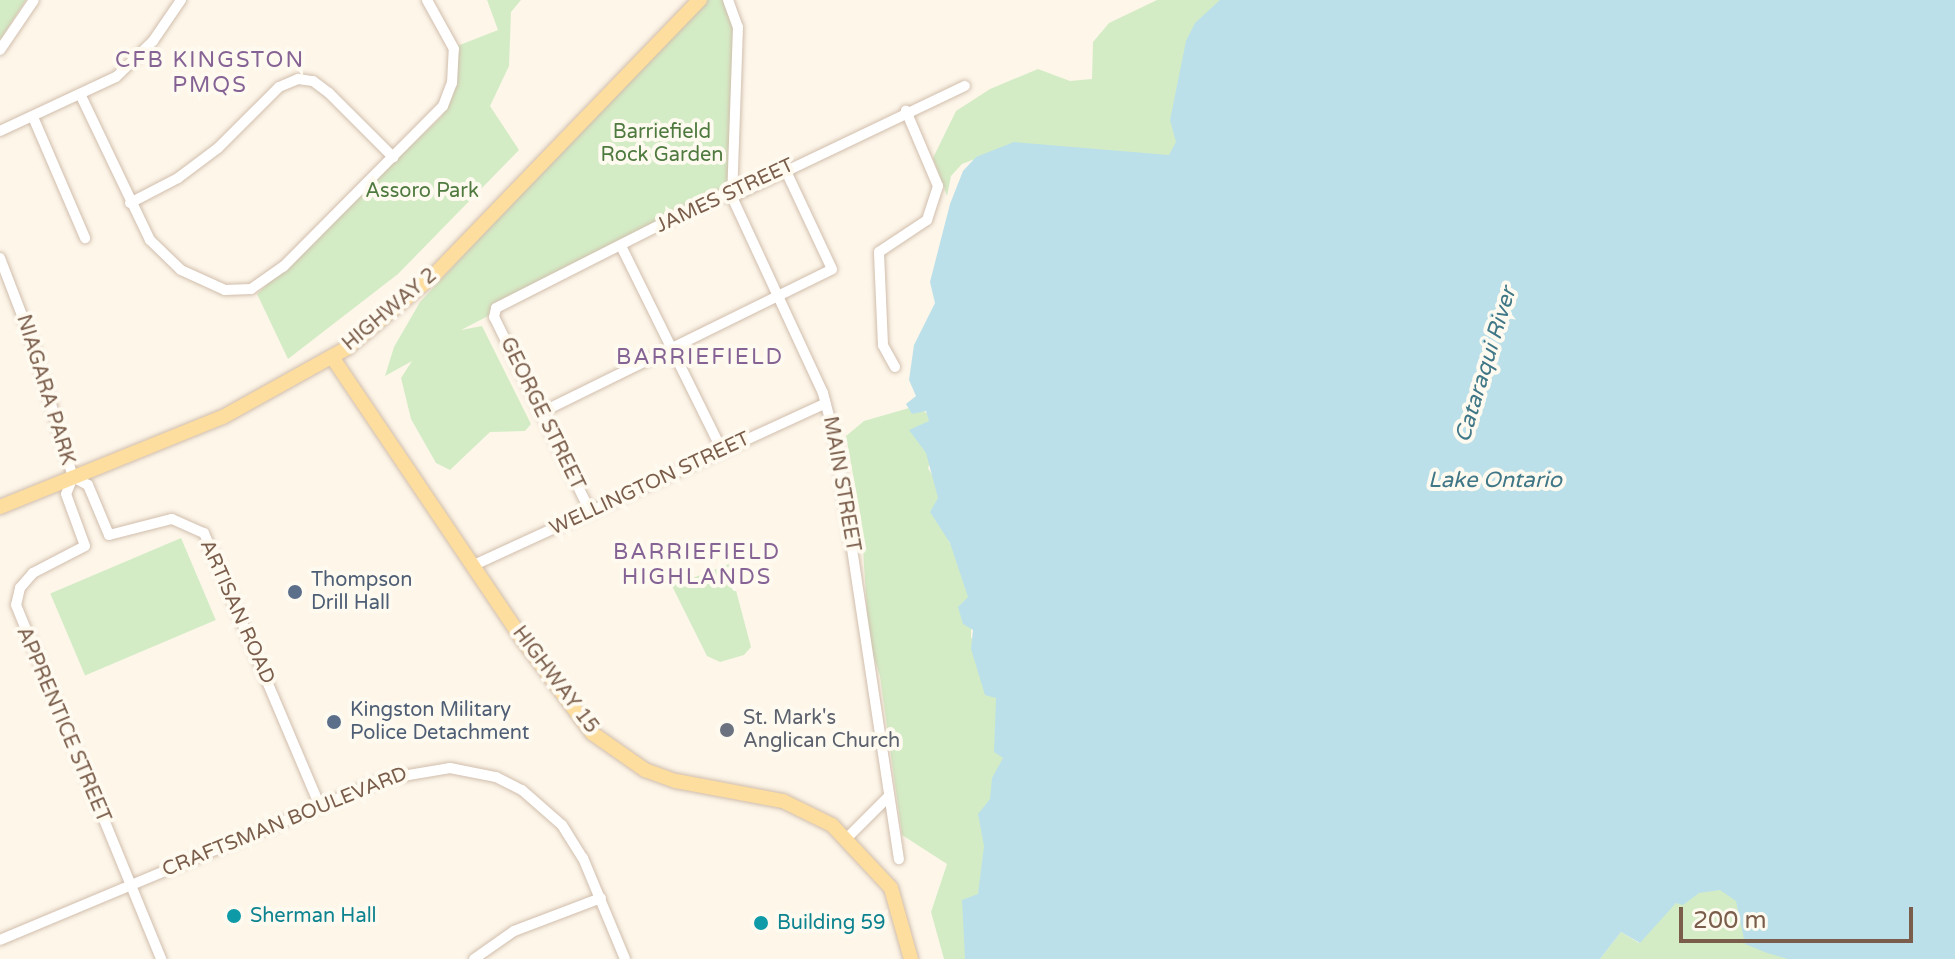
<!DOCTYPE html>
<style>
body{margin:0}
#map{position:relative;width:1955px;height:959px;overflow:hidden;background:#fdf6e9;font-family:"Varela Round",sans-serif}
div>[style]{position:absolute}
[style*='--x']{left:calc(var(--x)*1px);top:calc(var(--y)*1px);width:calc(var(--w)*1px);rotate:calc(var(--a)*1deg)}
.green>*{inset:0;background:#d4ecc6;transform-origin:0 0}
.water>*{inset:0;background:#bbe0e9}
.roads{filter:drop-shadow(0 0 2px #d1bead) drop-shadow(0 0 2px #d1bead)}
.minor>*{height:10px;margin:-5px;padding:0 5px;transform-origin:5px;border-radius:5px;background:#fff}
.major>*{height:14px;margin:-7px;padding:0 7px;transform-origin:7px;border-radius:7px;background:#fede9f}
.dots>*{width:22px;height:22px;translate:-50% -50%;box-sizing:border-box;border:4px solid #fffaf0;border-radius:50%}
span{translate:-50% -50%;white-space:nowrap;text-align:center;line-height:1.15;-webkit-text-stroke:8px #fffaf0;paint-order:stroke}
.park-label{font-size:20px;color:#4e7a3f}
.street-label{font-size:20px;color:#7a5d4a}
.service-label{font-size:20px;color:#4e5e75}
.left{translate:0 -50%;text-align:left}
.worship-label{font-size:20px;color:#5b616d}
.culture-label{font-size:20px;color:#0d838f}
.neighbourhood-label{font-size:22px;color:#866395;letter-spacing:2px}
.water-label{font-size:22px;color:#3f7787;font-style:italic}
.scale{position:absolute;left:1679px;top:907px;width:234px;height:36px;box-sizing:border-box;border:4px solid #7a5d4a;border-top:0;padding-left:10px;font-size:24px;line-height:28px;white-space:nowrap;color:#7a5d4a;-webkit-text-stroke:6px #fffaf0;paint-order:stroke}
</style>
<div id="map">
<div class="green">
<i style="clip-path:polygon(0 0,26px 0,0 40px)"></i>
<i style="clip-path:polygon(487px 0,521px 0,511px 12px,509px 66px,490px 106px,519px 150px,398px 274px,288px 359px,257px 294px,442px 116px,450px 91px,452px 48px,498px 30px)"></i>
<i style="clip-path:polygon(701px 0,728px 0,736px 15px,732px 197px,720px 196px,461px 330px,482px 326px,531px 424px,525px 431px,490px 432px,450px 470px,436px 463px,411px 419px,401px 378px,412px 361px,385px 376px,394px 347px,420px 302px)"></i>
<i style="clip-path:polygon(1157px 0,1233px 0,1185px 146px,1170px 166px,998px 150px,962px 164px,951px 176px,947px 196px,933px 158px,956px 111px,990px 89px,1038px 69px,1070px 81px,1092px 79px,1093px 42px,1109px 23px)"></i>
<i style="clip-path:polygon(916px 406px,944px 425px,928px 468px,950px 506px,948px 540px,972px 577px,971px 637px,1012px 711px,1007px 772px,976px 959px,944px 959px,931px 912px,947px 864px,902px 835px,880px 676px,869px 642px,861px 518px,846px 436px,864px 421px)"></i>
<i style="left:181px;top:538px;width:89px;height:142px;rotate:67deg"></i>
<i style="clip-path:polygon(729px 564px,751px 647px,744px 655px,720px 662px,707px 656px,672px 586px)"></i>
<i style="clip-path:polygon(1724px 882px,1788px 959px,1600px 959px,1621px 932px,1639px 943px,1666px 910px,1692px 892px)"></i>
</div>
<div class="water">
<i style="clip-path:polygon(1220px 0,1955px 0,1955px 959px,1788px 959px,1767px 953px,1745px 944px,1736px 901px,1720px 890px,1699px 893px,1683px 905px,1676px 903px,1640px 943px,1621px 932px,1600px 959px,965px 959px,962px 900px,978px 894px,984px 846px,978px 814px,990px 799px,992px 778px,1003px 758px,994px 752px,996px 698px,985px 695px,971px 649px,973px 630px,963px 624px,958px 607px,968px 597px,950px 543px,930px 512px,938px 498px,926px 453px,909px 430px,929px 421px,926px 411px,912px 414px,906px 404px,916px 396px,909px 380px,914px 345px,935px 303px,930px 282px,950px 204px,963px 171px,976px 157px,1014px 142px,1169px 155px,1176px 142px,1170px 120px,1186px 41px,1195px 23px)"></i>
</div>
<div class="roads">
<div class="minor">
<i style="--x:728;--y:0;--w:29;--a:70"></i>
<i style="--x:738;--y:27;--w:170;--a:92"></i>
<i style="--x:732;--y:197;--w:216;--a:65.1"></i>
<i style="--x:823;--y:393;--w:52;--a:75.4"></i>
<i style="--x:836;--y:443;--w:421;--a:81.4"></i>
<i style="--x:0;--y:50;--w:60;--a:-55.8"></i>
<i style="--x:81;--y:96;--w:160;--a:64.4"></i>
<i style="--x:150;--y:240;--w:43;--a:44.1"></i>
<i style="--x:181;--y:270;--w:48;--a:24.4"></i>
<i style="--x:225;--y:290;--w:26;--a:-2"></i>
<i style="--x:251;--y:289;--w:39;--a:-35"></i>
<i style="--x:283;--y:267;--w:227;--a:-45.2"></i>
<i style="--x:443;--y:106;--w:25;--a:-69"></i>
<i style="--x:452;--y:83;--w:34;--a:-87"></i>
<i style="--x:454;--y:49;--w:56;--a:-118.9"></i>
<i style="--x:33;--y:117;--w:132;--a:66.7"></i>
<i style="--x:0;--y:131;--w:128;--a:-25"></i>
<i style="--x:116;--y:77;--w:52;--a:-44.2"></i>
<i style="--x:153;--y:41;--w:50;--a:-55.7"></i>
<i style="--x:130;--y:203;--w:54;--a:-27.5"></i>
<i style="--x:178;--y:178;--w:50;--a:-36.9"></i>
<i style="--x:218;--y:148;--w:86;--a:-45"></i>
<i style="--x:279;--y:87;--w:21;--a:-23"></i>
<i style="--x:298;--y:79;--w:15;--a:8"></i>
<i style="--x:313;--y:81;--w:20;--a:37"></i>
<i style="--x:329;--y:93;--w:91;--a:45"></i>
<i style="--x:621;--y:246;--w:228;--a:63.7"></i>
<i style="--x:0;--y:258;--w:92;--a:69"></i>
<i style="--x:33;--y:344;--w:139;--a:73.3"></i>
<i style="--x:895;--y:367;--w:25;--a:-119"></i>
<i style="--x:883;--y:345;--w:93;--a:-92.5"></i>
<i style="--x:879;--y:252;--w:58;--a:-33.7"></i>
<i style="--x:927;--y:220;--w:36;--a:-72"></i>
<i style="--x:938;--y:186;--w:82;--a:-113.1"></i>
<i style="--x:542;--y:412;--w:323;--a:-26.2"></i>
<i style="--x:832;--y:269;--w:110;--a:-115.2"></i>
<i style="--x:73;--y:477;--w:18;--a:112"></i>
<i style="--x:66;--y:494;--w:55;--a:69.9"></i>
<i style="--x:85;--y:546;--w:59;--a:152.6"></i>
<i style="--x:33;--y:573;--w:20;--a:131"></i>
<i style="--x:20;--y:588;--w:17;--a:103"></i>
<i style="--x:16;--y:605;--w:383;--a:67.7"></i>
<i style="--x:73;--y:477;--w:17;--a:28"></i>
<i style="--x:88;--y:485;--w:54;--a:67.2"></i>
<i style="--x:109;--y:535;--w:65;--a:-14.3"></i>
<i style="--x:172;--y:519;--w:35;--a:24"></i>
<i style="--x:204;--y:533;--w:297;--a:67"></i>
<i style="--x:590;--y:511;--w:216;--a:-116.3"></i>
<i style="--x:494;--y:317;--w:9;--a:-77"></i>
<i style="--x:496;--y:308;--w:210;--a:-26.9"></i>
<i style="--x:683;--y:213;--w:41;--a:-24.7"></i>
<i style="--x:720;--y:196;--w:12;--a:5"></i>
<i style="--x:732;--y:197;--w:258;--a:-25.5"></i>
<i style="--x:474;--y:565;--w:387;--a:-24.7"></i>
<i style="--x:848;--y:837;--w:55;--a:-45"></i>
<i style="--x:0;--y:940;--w:417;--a:-22.7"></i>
<i style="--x:385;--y:779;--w:66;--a:-9.6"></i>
<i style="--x:450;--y:768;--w:47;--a:11.1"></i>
<i style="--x:496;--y:777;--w:29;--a:27"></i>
<i style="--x:522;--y:790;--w:53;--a:41.2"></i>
<i style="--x:562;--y:825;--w:39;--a:58"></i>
<i style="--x:583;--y:858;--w:109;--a:67.4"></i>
<i style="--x:474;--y:959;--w:49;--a:-35"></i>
<i style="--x:514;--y:931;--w:93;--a:-20.8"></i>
</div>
<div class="major">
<i style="--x:332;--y:357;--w:341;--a:56"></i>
<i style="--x:523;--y:640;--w:116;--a:53.4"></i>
<i style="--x:592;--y:733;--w:65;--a:34.9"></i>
<i style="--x:645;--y:770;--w:33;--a:20"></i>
<i style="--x:676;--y:781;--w:109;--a:10.6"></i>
<i style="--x:783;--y:801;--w:55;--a:26.1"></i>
<i style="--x:832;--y:825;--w:86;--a:46.9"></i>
<i style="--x:891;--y:888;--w:74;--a:74.3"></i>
<i style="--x:0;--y:507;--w:240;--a:-22"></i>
<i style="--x:223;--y:417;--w:142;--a:-29.1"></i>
<i style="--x:347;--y:348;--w:114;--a:-40"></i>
<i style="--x:434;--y:275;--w:383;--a:-46"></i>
</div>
</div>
<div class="dots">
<i style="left:295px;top:592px;background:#5c6f8a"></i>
<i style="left:334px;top:722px;background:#5c6f8a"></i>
<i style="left:727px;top:730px;background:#6b7280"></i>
<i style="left:234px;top:916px;background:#0f9aa8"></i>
<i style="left:761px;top:923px;background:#0f9aa8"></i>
</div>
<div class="park-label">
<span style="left:662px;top:144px">Barriefield<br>Rock Garden</span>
<span style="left:422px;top:191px">Assoro Park</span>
</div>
<div class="street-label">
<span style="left:725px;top:196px;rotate:-25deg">JAMES STREET</span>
<span style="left:390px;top:310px;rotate:-40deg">HIGHWAY 2</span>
<span style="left:45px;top:390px;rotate:73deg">NIAGARA PARK</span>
<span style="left:542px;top:414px;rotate:64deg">GEORGE STREET</span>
<span style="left:650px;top:484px;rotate:-25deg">WELLINGTON STREET</span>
<span style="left:841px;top:484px;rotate:80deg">MAIN STREET</span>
<span style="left:237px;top:612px;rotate:66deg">ARTISAN ROAD</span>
<span style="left:555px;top:680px;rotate:53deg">HIGHWAY 15</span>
<span style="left:63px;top:725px;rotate:67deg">APPRENTICE STREET</span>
<span style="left:285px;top:822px;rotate:-22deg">CRAFTSMAN BOULEVARD</span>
</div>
<div class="service-label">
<span class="left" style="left:311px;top:592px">Thompson<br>Drill Hall</span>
<span class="left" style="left:350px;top:722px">Kingston Military<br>Police Detachment</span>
</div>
<div class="worship-label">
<span class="left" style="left:743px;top:730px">St. Mark's<br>Anglican Church</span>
</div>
<div class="culture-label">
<span class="left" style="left:250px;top:916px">Sherman Hall</span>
<span class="left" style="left:777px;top:923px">Building 59</span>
</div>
<div class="neighbourhood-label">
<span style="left:210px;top:73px">CFB KINGSTON<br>PMQS</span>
<span style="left:700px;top:358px">BARRIEFIELD</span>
<span style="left:697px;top:565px">BARRIEFIELD<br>HIGHLANDS</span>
</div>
<div class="water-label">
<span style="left:1486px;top:365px;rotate:-73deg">Cataraqui River</span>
<span style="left:1495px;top:481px">Lake Ontario</span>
</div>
<div class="scale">200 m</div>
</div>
